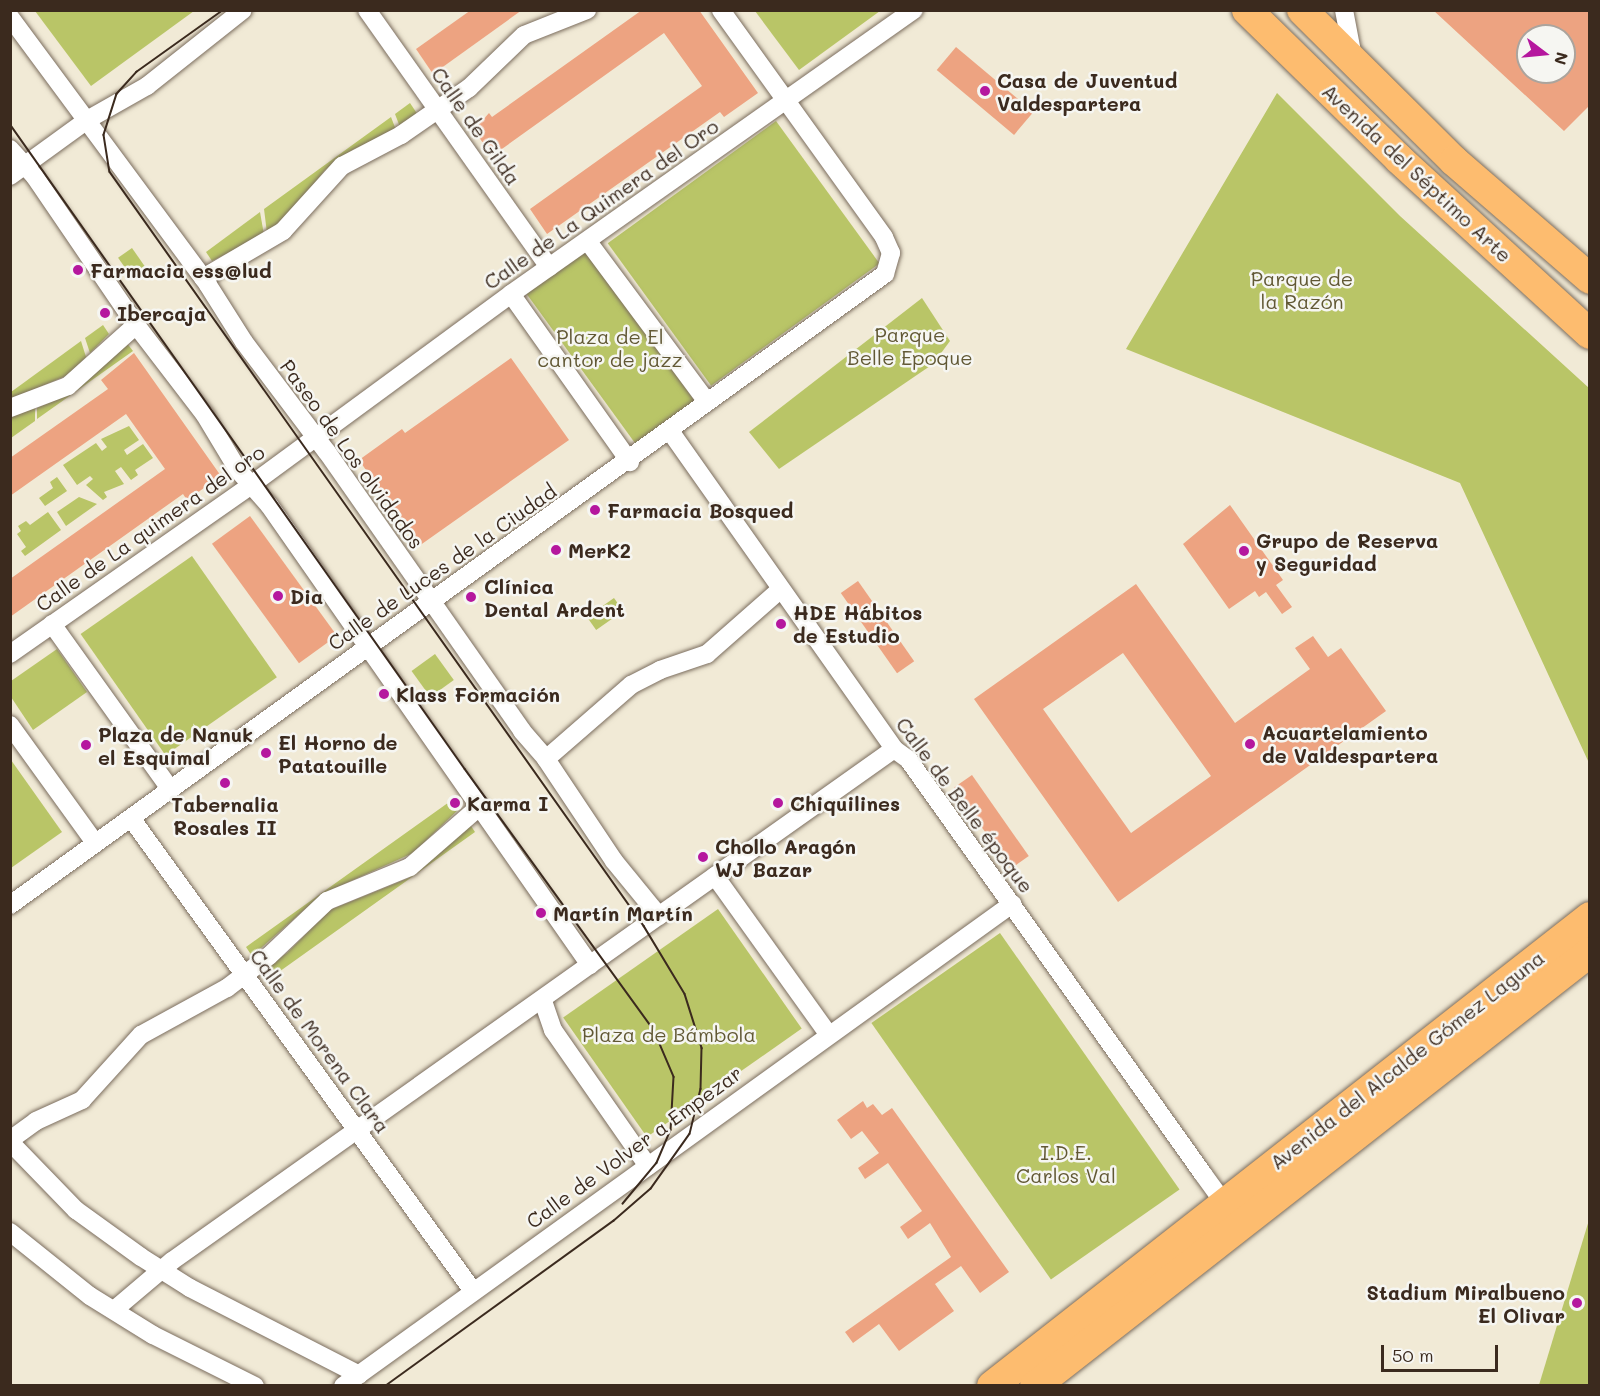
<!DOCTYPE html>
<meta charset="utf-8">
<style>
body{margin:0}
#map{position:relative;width:1600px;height:1396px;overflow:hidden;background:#f1ead6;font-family:Mali,sans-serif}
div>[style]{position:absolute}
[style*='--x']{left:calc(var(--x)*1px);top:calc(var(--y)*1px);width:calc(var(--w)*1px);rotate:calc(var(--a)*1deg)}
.green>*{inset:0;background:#b9c567;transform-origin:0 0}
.building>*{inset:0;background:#eda381;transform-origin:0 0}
.roads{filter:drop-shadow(0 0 2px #7b6d5e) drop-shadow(0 0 2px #7b6d5e)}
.street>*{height:18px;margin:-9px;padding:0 9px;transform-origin:9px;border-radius:9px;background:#fff}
.primary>*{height:30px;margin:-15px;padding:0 15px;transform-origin:15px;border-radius:15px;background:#fdbc6f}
.tram>*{height:1.5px;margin:-0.75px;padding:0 0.75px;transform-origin:0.75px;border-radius:0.75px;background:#3b2a1e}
.dots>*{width:16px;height:16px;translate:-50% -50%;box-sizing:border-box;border:3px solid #f6f6f2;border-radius:50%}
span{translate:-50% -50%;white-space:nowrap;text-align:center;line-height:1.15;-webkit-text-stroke:5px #f6f6f2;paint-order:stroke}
.poi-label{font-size:20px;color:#3b2a1e;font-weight:700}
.left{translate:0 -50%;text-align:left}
.right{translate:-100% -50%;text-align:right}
.street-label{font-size:20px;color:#3b2a1e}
.park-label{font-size:20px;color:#615834}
.frame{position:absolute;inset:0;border:12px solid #3b2a1e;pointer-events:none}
.north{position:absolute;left:1516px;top:24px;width:60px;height:60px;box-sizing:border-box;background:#f6f6f2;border:2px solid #aba49d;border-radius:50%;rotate:106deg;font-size:16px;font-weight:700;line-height:24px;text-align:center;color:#3b2a1e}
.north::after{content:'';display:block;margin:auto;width:21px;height:27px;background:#b5179e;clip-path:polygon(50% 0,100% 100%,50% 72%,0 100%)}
.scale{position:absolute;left:1381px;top:1345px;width:117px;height:27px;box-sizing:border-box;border:3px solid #3b2a1e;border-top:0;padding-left:8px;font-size:18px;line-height:21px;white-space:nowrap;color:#3b2a1e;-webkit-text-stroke:4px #f6f6f2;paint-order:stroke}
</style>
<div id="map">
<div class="green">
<i style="clip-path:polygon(35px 11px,194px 11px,91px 86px)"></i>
<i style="clip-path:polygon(755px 11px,880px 11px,799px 70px)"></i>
<i style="clip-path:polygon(1277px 93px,1400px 216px,1589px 388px,1589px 763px,1460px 483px,1126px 349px)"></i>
<i style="clip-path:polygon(410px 103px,418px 115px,400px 127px,395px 114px)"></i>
<i style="clip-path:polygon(391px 117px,396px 130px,354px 149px,325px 170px,289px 215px,267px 233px,264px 209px)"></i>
<i style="left:776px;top:121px;width:176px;height:208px;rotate:54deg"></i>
<i style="clip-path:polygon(260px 212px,264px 235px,212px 261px,206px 252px)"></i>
<i style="left:132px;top:248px;width:24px;height:17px;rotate:55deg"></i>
<i style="left:585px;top:250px;width:187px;height:73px;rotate:54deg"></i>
<i style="clip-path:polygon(922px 298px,950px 341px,933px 364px,779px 469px,749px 432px)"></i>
<i style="clip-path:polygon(103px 325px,109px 334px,90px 353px,85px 338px)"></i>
<i style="clip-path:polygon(81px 341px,86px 357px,68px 375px,11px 399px,11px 392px)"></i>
<i style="clip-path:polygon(126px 342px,133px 351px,37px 419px,37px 408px,65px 396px)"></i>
<i style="clip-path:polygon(35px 408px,35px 421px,11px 438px,11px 416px)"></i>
<i style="clip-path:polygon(129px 426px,139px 440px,124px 450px,127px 455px,143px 444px,153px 458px,135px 470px,138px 475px,131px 480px,121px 467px,115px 471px,124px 484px,104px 492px,107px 497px,103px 500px,86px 485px,93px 479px,90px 476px,77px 485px,63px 465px,96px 443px,102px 451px,107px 447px,101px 439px)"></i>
<i style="clip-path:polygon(57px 477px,67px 491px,45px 506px,39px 498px,53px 488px,50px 482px)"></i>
<i style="clip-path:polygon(79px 497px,97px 504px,66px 526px,57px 512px)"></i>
<i style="clip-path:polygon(48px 512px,61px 530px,25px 556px,21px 551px,26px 547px,17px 534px,21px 531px,18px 526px,26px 521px,30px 525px)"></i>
<i style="left:192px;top:556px;width:148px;height:136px;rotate:55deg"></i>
<i style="left:614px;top:598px;width:16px;height:33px;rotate:55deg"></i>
<i style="clip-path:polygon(57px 649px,87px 692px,33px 730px,11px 697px,11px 681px)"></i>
<i style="left:435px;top:654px;width:32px;height:29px;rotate:54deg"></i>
<i style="clip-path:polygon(11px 760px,62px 832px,11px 868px,10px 868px)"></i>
<i style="clip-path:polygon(452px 800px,459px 809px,413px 853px,322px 894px,252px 956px,246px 947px)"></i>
<i style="clip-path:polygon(469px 823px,475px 832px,269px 979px,263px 970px,287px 953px,330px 910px,409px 878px)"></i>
<i style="left:718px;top:909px;width:146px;height:189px;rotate:55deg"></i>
<i style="left:1000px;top:933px;width:313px;height:157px;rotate:55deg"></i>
<i style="clip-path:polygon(1589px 1220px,1589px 1385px,1539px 1385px)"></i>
</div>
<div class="building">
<i style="clip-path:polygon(471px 10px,522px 10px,433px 74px,416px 49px)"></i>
<i style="clip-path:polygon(642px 10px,699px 10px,758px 93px,724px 117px,720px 112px,547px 234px,530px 209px,702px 86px,664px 33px,492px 156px,474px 130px,489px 113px,492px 117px)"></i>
<i style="clip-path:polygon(evenodd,1433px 10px,1590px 10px,1590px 105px,1564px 131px,1433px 10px,1528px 36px,1564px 36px,1564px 72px,1528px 72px,1528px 36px)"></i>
<i style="left:956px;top:47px;width:101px;height:30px;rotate:40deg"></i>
<i style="clip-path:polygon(134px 353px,221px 476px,187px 500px,183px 494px,10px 617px,10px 579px,165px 469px,126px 414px,10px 496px,10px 458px,108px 389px,101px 380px)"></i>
<i style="clip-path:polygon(511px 358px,569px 440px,419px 546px,359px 460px,402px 429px,405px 433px)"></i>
<i style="clip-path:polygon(1230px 505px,1283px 580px,1276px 585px,1292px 607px,1282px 614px,1266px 592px,1259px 597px,1255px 591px,1229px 609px,1183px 544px)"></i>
<i style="left:250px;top:516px;width:148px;height:47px;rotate:54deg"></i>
<i style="left:858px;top:581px;width:98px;height:21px;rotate:55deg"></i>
<i style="clip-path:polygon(evenodd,1136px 584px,1235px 723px,1310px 669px,1295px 648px,1313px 636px,1328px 657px,1341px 648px,1386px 711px,1118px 902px,974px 699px,1136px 584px,1123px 653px,1211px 776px,1131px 833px,1043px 709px,1123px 653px)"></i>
<i style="left:972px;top:775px;width:99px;height:22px;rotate:55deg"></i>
<i style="clip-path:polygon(863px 1101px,867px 1108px,873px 1104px,882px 1115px,892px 1108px,1009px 1272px,980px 1293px,961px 1266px,935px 1284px,954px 1311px,899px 1351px,879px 1324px,853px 1343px,845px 1332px,951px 1257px,930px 1223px,908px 1239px,900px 1227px,922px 1211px,888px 1163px,865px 1179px,858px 1168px,879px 1153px,862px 1131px,851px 1139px,837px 1120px)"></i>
</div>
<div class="roads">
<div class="street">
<i style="--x:367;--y:10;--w:315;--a:54.7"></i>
<i style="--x:1344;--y:10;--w:48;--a:79.2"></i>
<i style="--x:10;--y:17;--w:333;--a:53.5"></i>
<i style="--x:208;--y:285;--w:67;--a:57.7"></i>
<i style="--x:244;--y:342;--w:138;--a:53"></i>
<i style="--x:327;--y:452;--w:340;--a:55"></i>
<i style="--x:522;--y:731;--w:37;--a:49"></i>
<i style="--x:546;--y:759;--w:123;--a:56.3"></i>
<i style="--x:614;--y:861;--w:71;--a:50.7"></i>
<i style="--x:10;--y:149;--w:38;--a:48"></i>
<i style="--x:35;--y:177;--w:179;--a:55.7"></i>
<i style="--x:136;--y:325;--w:113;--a:52.5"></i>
<i style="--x:205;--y:415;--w:64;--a:59"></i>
<i style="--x:238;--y:470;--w:47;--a:48.5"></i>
<i style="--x:269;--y:505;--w:561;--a:55.09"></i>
<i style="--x:10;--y:176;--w:95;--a:-36"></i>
<i style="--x:87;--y:120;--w:69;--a:-29.5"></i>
<i style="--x:147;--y:86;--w:122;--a:-38.4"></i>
<i style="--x:589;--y:243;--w:198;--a:53.4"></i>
<i style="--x:203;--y:278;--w:93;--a:-30.4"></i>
<i style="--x:283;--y:231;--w:88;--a:-47.8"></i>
<i style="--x:342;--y:166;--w:67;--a:-27.7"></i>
<i style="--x:401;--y:135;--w:83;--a:-34.7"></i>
<i style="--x:469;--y:88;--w:76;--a:-43.9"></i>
<i style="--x:524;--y:35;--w:68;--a:-21.6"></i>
<i style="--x:511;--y:294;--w:206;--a:54.7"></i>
<i style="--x:10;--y:408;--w:62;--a:-20.8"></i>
<i style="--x:68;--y:386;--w:91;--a:-41.9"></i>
<i style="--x:670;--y:431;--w:389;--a:54.8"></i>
<i style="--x:894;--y:749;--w:17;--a:36"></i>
<i style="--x:908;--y:759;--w:509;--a:54.59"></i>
<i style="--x:1203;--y:1174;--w:37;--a:54"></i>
<i style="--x:1225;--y:1204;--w:9;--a:21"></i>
<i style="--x:52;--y:624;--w:203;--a:54.4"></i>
<i style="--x:10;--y:654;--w:294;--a:-35"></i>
<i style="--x:251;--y:485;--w:323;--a:-36.3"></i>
<i style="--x:511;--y:294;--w:493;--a:-35.2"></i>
<i style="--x:10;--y:725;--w:145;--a:54.2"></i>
<i style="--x:546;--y:759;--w:113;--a:-41"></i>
<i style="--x:631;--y:685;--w:33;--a:-27"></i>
<i style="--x:660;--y:670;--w:50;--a:-18.8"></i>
<i style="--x:707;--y:654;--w:98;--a:-41.3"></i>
<i style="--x:131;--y:818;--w:584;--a:54.13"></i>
<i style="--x:715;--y:876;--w:194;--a:54.4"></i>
<i style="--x:10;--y:905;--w:1079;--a:-35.8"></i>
<i style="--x:885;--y:274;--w:22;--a:-74"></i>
<i style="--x:891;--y:253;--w:17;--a:-114"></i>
<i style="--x:884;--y:237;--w:279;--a:-125.7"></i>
<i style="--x:543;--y:1001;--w:31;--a:71"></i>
<i style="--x:553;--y:1030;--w:166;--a:55.1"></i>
<i style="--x:10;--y:1140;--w:32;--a:-36"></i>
<i style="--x:36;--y:1121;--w:51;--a:-24.5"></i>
<i style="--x:82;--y:1100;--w:88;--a:-47.8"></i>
<i style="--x:141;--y:1035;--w:98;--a:-28.7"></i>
<i style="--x:227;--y:988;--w:53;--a:-37.3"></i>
<i style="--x:269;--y:956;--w:80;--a:-43.5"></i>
<i style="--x:327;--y:901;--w:90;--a:-22.3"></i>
<i style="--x:410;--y:867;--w:91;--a:-41"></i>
<i style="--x:10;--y:1142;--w:95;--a:45.9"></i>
<i style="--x:76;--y:1210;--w:80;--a:35.9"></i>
<i style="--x:141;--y:1257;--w:58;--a:32.3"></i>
<i style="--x:190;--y:1288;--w:190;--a:27.2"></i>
<i style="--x:10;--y:1232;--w:102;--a:38.7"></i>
<i style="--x:90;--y:1296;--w:74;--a:31.8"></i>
<i style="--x:153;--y:1335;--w:114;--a:26.6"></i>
<i style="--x:114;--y:1310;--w:76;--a:-40.2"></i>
<i style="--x:172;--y:1261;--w:885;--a:-35.34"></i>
<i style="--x:343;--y:1386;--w:825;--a:-35.77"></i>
</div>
<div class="primary">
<i style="--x:1247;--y:10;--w:213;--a:44.4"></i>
<i style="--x:1399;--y:159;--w:259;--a:42.5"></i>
<i style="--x:1302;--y:10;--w:214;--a:44.8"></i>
<i style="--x:1454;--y:161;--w:180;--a:40.9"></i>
<i style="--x:992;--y:1386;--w:760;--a:-38.11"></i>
<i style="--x:1035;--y:1386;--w:705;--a:-38.02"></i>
</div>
</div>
<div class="tram">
<i style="--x:224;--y:10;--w:107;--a:144.5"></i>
<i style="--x:137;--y:72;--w:30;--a:132"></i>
<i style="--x:117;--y:94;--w:43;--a:107.6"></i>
<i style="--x:104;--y:135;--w:37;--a:81"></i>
<i style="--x:110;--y:172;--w:924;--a:54.69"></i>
<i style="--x:644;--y:926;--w:79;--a:58.9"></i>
<i style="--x:685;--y:994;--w:57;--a:72.5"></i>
<i style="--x:702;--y:1048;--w:41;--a:91.4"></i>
<i style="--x:701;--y:1089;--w:46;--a:103.7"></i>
<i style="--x:690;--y:1134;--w:67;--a:125.3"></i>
<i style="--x:651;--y:1189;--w:49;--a:139.1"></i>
<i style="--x:614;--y:1221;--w:281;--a:144.1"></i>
<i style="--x:10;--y:124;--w:789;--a:54.8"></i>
<i style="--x:465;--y:769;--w:322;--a:54.1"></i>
<i style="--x:654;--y:1030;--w:51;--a:66.9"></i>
<i style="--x:674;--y:1077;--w:53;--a:93.2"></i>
<i style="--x:671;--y:1130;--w:36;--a:113"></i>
<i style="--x:657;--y:1163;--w:53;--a:129.7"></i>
</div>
<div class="dots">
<i style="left:985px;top:91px;background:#b5179e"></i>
<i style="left:78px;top:270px;background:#b5179e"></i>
<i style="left:105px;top:313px;background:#b5179e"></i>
<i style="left:595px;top:510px;background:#b5179e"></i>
<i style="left:556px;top:550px;background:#b5179e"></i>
<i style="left:1244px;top:551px;background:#b5179e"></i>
<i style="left:278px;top:596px;background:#b5179e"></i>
<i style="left:471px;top:597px;background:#b5179e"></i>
<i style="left:781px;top:624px;background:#b5179e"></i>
<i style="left:384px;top:694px;background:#b5179e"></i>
<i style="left:1250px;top:744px;background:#b5179e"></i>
<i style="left:86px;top:745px;background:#b5179e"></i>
<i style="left:266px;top:753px;background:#b5179e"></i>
<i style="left:225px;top:783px;background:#b5179e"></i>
<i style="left:455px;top:803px;background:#b5179e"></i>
<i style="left:778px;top:803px;background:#b5179e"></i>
<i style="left:703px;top:857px;background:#b5179e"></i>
<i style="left:541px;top:913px;background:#b5179e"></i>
<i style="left:1577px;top:1303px;background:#b5179e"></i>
</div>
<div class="poi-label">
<span class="left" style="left:997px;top:92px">Casa de Juventud<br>Valdespartera</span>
<span class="left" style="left:90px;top:270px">Farmacia ess@lud</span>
<span class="left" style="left:117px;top:313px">Ibercaja</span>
<span class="left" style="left:607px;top:510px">Farmacia Bosqued</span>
<span class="left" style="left:1256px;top:552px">Grupo de Reserva<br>y Seguridad</span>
<span class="left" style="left:568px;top:550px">MerK2</span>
<span class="left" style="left:484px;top:598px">Clínica<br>Dental Ardent</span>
<span class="left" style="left:290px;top:596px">Dia</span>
<span class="left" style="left:793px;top:624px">HDE Hábitos<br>de Estudio</span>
<span class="left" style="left:396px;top:694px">Klass Formación</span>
<span class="left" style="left:1262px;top:744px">Acuartelamiento<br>de Valdespartera</span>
<span class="left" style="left:98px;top:746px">Plaza de Nanuk<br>el Esquimal</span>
<span class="left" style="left:278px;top:754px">El Horno de<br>Patatouille</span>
<span class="left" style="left:467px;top:803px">Karma I</span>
<span class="left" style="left:790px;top:803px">Chiquilines</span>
<span style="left:225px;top:816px">Tabernalia<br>Rosales II</span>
<span class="left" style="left:715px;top:858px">Chollo Aragón<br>WJ Bazar</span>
<span class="left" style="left:553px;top:913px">Martín Martín</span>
<span class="right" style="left:1565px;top:1304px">Stadium Miralbueno<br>El Olivar</span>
</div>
<div class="street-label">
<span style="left:476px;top:126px;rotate:55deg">Calle de Gilda</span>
<span style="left:1417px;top:173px;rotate:43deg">Avenida del Séptimo Arte</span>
<span style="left:601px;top:204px;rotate:-35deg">Calle de La Quimera del Oro</span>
<span style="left:352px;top:454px;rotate:54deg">Paseo de Los olvidados</span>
<span style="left:150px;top:528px;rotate:-35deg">Calle de La quimera del oro</span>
<span style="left:442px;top:567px;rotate:-35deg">Calle de Luces de la Ciudad</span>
<span style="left:965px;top:805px;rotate:53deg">Calle de Belle époque</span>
<span style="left:320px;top:1041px;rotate:54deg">Calle de Morena Clara</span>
<span style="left:1407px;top:1060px;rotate:-38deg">Avenida del Alcalde Gómez Laguna</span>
<span style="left:634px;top:1147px;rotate:-36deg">Calle de Volver a Empezar</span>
</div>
<div class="park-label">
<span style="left:1302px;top:290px">Parque de<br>la Razón</span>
<span style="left:910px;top:346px">Parque<br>Belle Epoque</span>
<span style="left:610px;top:348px">Plaza de El<br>cantor de jazz</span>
<span style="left:669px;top:1034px">Plaza de Bámbola</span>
<span style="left:1066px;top:1164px">I.D.E.<br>Carlos Val</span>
</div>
<div class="frame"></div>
<div class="north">N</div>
<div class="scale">50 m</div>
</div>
